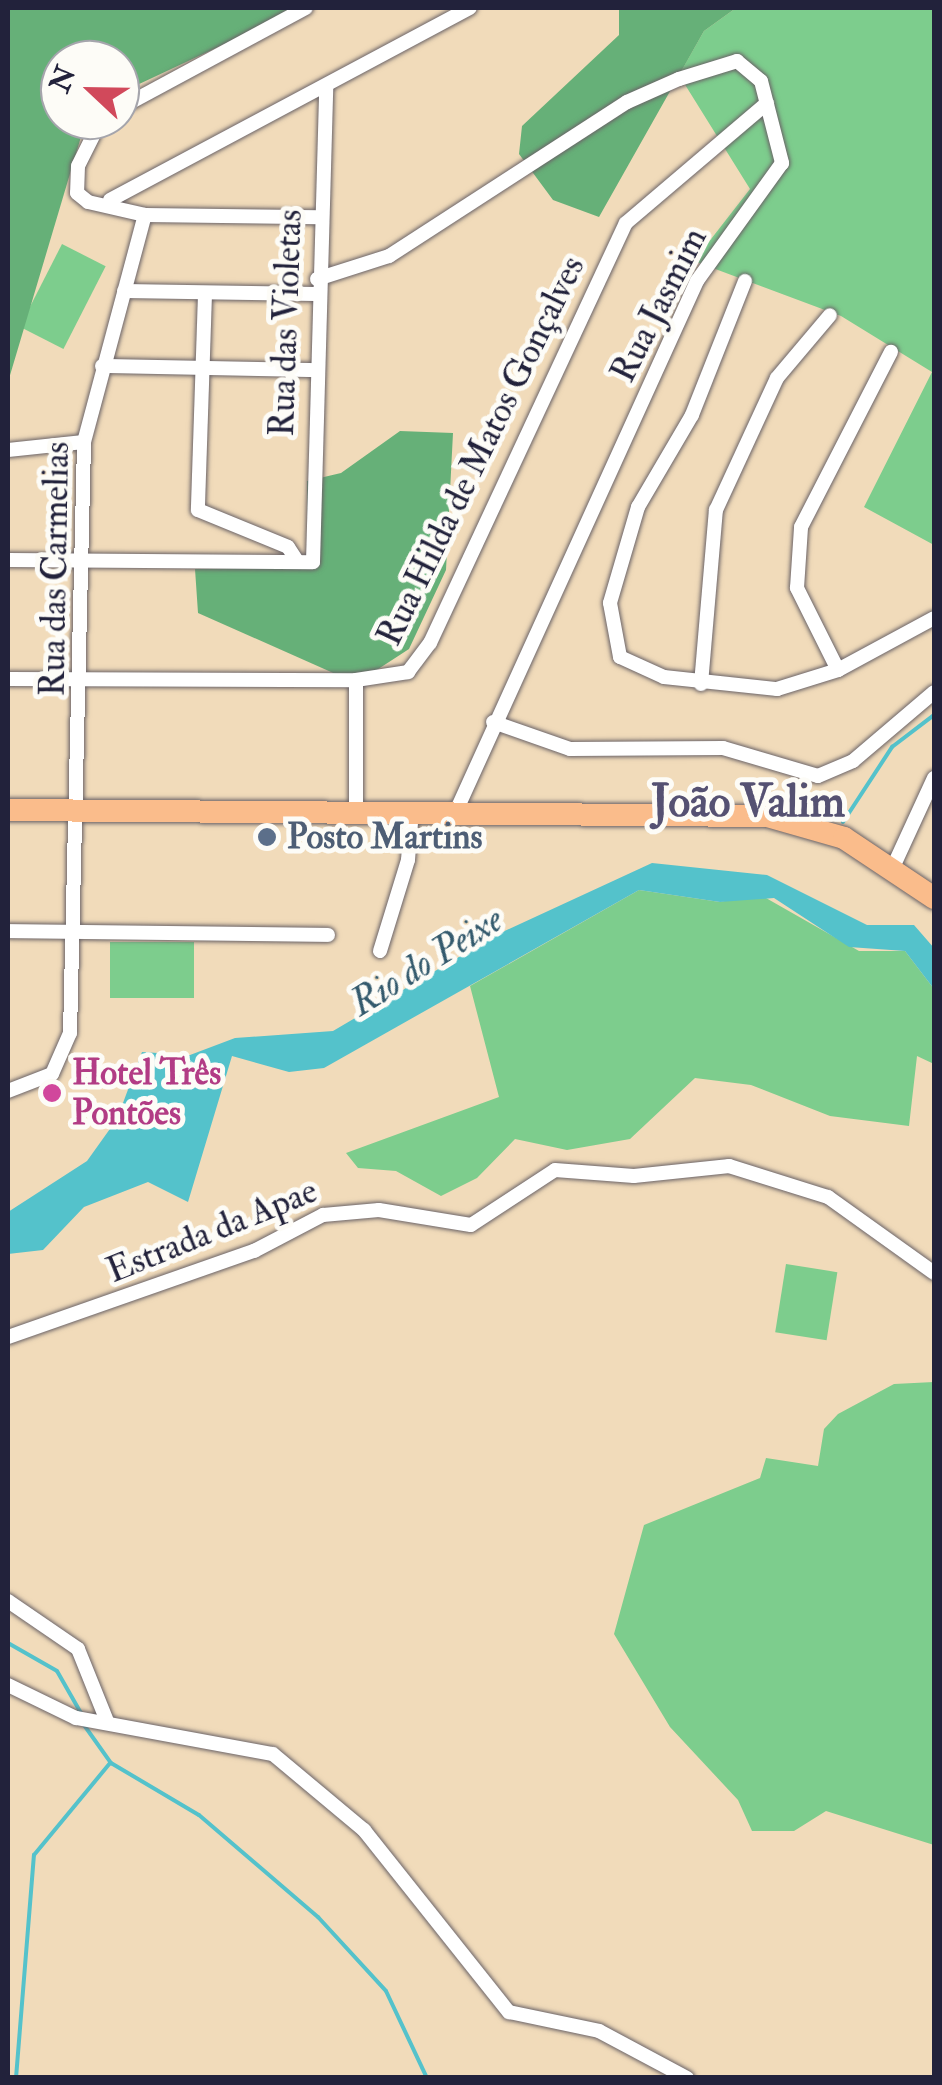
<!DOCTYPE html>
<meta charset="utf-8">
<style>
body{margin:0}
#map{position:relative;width:942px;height:2085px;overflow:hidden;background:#f1dbba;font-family:"IM FELL Double Pica",serif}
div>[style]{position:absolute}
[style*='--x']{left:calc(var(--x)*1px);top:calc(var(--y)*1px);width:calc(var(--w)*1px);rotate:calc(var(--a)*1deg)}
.green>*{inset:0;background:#7dcd8d;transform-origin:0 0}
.forest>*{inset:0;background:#66b078}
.water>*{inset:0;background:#54c2cb}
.stream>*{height:4px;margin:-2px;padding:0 2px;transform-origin:2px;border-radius:2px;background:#54c2cb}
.roads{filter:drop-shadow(0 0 2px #6a6367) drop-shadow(0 0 2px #6a6367)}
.minor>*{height:14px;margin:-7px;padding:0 7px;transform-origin:7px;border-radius:7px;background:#fff}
.primary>*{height:22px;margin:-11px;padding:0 11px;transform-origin:11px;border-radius:11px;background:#fabc8b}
.dots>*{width:28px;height:28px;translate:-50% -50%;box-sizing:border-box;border:5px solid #fdfcf7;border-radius:50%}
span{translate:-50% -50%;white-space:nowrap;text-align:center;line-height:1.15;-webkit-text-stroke:10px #fdfcf7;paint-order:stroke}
.street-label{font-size:35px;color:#22223b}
.service-label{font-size:35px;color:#4e5e75;font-weight:700}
.left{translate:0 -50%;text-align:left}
.hotel-label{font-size:35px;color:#b23c85;font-weight:700}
.water-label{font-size:38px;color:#345a6d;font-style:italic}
.district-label{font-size:45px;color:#555172;font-weight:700}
.frame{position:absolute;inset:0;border:10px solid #22223b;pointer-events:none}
.north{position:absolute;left:40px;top:40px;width:100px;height:100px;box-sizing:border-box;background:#fdfcf7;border:2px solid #a5a5ac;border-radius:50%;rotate:292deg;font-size:28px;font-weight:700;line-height:40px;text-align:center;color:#22223b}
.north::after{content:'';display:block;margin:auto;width:35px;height:45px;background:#d1495b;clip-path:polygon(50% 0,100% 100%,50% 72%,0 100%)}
</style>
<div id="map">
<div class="green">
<i style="clip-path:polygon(736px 8px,934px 8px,934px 545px,864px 507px,932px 372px,841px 316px,694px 261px,750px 189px,679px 75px,704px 31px)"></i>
<i style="left:62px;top:244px;width:49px;height:93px;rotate:27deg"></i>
<i style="clip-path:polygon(639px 890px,720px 902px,759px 894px,859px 951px,905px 951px,934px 989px,934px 1064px,917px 1056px,909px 1126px,830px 1116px,751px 1085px,695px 1078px,630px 1139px,567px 1150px,515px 1139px,477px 1178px,441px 1196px,396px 1171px,358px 1168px,346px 1153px,499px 1097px,470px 986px)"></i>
<i style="left:194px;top:942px;width:56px;height:84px;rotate:90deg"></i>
<i style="left:786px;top:1264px;width:52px;height:69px;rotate:9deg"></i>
<i style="clip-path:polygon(934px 1382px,934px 1845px,826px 1811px,794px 1831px,752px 1831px,738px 1800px,670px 1727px,614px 1634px,644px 1525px,760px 1478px,766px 1458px,818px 1466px,824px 1429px,838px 1414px,894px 1384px)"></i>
</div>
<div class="forest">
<i style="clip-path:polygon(8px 8px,301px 8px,120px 93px,120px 60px,60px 60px,60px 120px,86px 120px,8px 382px)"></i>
<i style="clip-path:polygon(619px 8px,736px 8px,704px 31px,599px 217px,553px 200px,519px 154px,522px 126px,619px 35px)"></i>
<i style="clip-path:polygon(400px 431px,453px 433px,446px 570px,409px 649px,369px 675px,340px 676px,198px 613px,195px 569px,308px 566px,307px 481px,341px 473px)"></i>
</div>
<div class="water">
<i style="clip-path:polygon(652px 863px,767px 875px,867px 925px,914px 925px,934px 948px,934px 989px,905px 951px,849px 947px,774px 898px,720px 902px,639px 890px,324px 1068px,289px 1072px,232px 1056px,188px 1202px,148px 1182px,84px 1207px,43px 1250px,8px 1254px,8px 1212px,87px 1161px,117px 1119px,142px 1052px,190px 1055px,235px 1038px,333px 1031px,498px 934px)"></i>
</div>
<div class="stream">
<i style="--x:843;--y:822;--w:90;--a:-56.8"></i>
<i style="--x:892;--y:747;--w:53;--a:-37.3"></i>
<i style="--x:8;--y:1643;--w:56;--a:29.7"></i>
<i style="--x:57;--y:1671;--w:51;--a:60.4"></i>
<i style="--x:84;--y:1725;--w:47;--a:54.6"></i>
<i style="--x:111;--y:1763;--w:102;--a:30.6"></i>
<i style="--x:199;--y:1815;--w:157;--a:40.6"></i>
<i style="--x:318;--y:1917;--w:100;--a:47.4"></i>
<i style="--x:386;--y:1991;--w:96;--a:64.8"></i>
<i style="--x:16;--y:2078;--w:224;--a:-85.4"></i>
<i style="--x:34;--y:1855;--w:119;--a:-50.4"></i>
</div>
<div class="roads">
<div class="minor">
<i style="--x:120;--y:108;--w:211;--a:-28.3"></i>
<i style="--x:101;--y:120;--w:51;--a:116.6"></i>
<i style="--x:78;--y:166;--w:27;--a:92"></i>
<i style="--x:77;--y:193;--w:14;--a:39"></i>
<i style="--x:88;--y:202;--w:58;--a:12.8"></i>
<i style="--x:145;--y:215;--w:174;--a:0.7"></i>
<i style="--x:110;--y:200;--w:408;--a:-28.1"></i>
<i style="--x:317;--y:279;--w:76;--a:-17.7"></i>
<i style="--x:389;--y:256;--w:283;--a:-32.9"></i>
<i style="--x:627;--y:102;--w:57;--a:-23.9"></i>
<i style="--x:679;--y:79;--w:61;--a:-17.2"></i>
<i style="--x:737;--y:61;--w:31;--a:40"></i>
<i style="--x:761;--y:81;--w:85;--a:75.6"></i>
<i style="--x:782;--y:163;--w:145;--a:125.8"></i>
<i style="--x:697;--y:281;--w:580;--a:114.44"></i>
<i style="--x:745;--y:281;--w:144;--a:111.6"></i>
<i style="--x:692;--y:415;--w:107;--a:120.4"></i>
<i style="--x:638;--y:507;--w:100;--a:106.3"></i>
<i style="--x:610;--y:603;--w:55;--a:79.5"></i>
<i style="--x:620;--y:657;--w:48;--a:24.4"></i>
<i style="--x:664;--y:677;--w:114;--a:6.1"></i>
<i style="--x:777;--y:689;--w:64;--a:-17.3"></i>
<i style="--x:838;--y:670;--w:109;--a:-28.4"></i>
<i style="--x:124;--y:291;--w:191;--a:0.9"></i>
<i style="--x:205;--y:294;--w:216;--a:91.9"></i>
<i style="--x:198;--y:510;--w:97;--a:22.3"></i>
<i style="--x:288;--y:547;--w:17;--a:57"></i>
<i style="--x:102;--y:366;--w:212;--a:1.1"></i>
<i style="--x:8;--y:450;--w:76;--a:-6"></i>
<i style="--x:8;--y:560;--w:305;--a:0.4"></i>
<i style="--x:313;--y:562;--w:476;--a:-88.4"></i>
<i style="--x:838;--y:670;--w:92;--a:-116.6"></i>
<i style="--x:797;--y:588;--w:61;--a:-86.2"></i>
<i style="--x:801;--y:527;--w:197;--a:-62.8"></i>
<i style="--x:8;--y:679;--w:348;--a:0.2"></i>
<i style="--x:356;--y:680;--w:53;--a:-8.7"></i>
<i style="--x:408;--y:672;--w:36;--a:-53"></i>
<i style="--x:430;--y:643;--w:463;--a:-65"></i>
<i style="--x:626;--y:223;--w:185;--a:-40.4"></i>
<i style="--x:701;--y:684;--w:175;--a:-85.1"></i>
<i style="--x:716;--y:510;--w:145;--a:-65.2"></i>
<i style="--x:777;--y:378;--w:82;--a:-49.9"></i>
<i style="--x:493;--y:722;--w:82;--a:19.3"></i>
<i style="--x:570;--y:749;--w:153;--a:-0.4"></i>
<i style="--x:723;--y:748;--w:99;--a:16.4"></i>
<i style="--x:818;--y:776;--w:38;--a:-23"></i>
<i style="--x:853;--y:761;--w:106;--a:-40.4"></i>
<i style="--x:356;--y:811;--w:131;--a:-90"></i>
<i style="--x:894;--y:865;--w:96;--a:-65.3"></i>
<i style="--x:8;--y:931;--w:320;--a:0.7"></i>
<i style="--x:380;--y:951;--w:95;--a:-72.9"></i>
<i style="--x:408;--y:860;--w:50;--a:-85.4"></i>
<i style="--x:8;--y:1091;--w:47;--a:-21.1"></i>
<i style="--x:52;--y:1074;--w:45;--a:-66.3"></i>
<i style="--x:70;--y:1033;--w:591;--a:-88.64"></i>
<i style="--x:84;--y:442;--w:235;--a:-75"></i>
<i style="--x:8;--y:1337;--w:261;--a:-19.3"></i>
<i style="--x:254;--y:1251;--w:78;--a:-27.6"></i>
<i style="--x:323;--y:1215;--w:56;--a:-5.1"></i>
<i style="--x:379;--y:1210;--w:93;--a:9.3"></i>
<i style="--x:471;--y:1225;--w:100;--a:-33.2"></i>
<i style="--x:555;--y:1170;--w:79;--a:4.3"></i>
<i style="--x:634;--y:1176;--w:96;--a:-6"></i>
<i style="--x:729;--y:1166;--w:104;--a:17.4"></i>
<i style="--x:828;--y:1197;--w:130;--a:35.6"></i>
<i style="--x:8;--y:1601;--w:85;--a:34.4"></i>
<i style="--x:78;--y:1649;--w:78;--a:68.1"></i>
<i style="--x:8;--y:1685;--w:76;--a:25.9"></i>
<i style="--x:76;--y:1718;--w:200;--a:10.4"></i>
<i style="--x:273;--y:1754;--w:119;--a:39.9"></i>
<i style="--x:364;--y:1830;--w:233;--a:51.5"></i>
<i style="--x:509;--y:2012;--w:92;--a:11.9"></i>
<i style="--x:599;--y:2031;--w:100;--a:28.1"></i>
</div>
<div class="primary">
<i style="--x:8;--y:810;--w:759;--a:0.45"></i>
<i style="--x:767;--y:816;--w:80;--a:15.9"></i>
<i style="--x:844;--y:838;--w:108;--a:33.7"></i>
</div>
</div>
<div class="dots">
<i style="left:267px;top:837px;background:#5c6f8a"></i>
<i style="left:52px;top:1093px;background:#d1479c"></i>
</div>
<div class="street-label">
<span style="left:659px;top:305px;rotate:-63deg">Rua Jasmim</span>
<span style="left:286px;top:323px;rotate:-88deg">Rua das Violetas</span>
<span style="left:481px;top:451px;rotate:-64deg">Rua Hilda de Matos Gonçalves</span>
<span style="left:55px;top:569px;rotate:-89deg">Rua das Carmelias</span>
<span style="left:212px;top:1231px;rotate:-22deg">Estrada da Apae</span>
</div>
<div class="service-label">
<span class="left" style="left:287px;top:837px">Posto Martins</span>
</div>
<div class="hotel-label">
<span class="left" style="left:72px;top:1093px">Hotel Três<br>Pontões</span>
</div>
<div class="water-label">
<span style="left:427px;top:962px;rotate:-32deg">Rio do Peixe</span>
</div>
<div class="district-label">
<span style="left:748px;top:803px">João Valim</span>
</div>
<div class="frame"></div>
<div class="north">N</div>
</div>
